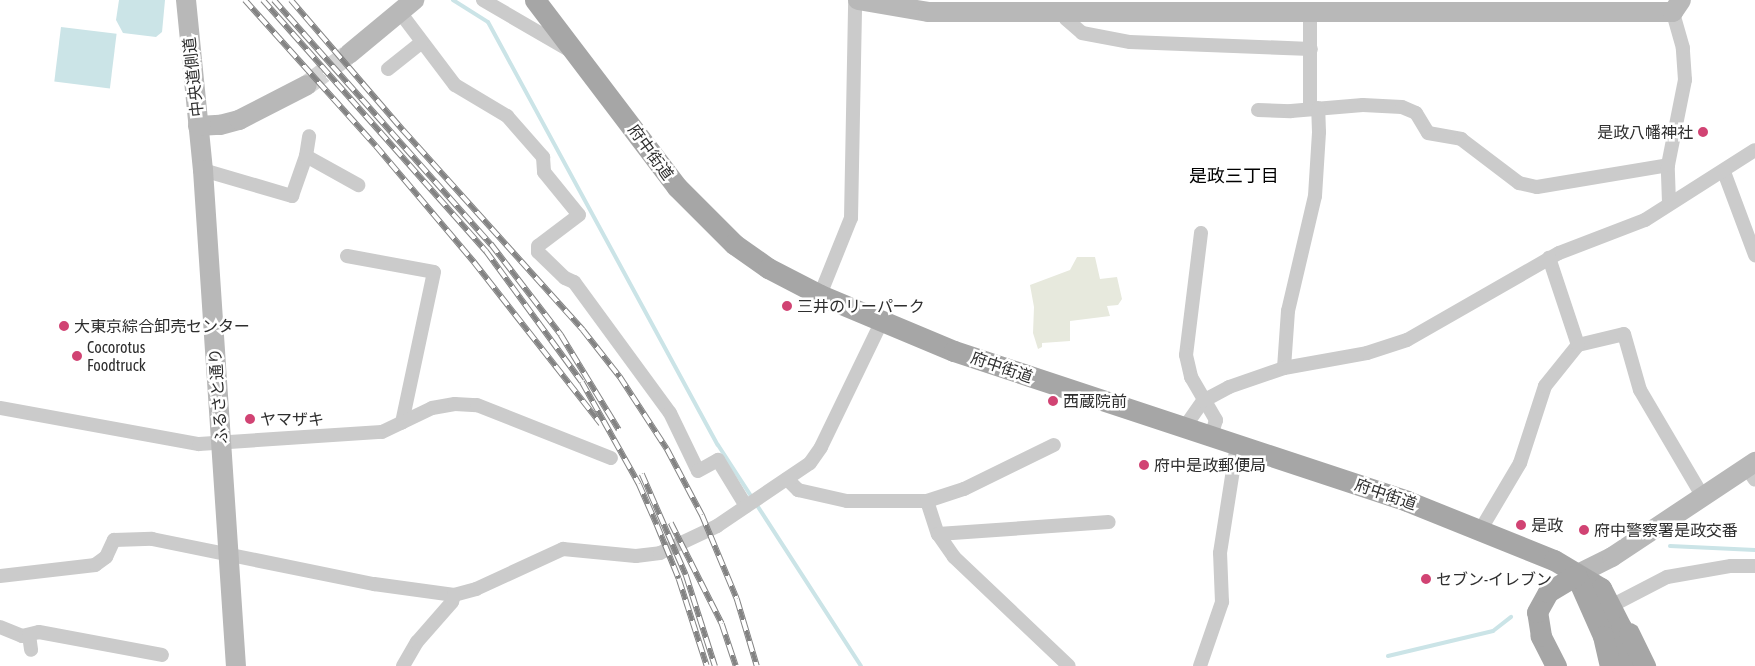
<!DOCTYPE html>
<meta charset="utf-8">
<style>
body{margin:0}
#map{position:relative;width:1755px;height:666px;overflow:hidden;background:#fff;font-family:"Asap Condensed","Noto Sans JP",sans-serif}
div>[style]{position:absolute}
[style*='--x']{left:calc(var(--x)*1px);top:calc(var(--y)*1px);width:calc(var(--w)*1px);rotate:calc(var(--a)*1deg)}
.green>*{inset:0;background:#e7e9dd}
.water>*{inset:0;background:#cbe4e7;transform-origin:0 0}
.stream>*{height:4px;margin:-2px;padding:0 2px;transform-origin:2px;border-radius:2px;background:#cbe4e7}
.secondary-tunnel>*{height:20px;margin-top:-10px;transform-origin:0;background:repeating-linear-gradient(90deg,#d5d5d5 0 20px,transparent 0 30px)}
.street>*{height:14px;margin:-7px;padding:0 7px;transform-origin:7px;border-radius:7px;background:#cbcbcb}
.secondary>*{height:20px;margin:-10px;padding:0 10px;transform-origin:10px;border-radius:10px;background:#b8b8b8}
.primary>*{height:21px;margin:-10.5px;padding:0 10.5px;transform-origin:10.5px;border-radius:10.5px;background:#a6a6a6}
.rail>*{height:5.5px;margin-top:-2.75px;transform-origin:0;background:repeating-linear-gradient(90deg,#fff 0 11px,#838383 0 22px);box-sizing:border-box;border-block:1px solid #838383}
.dots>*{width:14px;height:14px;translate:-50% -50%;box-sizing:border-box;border:2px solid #fff;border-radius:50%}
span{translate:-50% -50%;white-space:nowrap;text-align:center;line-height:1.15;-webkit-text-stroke:5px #fff;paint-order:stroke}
.street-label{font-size:16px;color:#2e2e2e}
.poi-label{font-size:16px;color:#2e2e2e}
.right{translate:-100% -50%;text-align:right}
.left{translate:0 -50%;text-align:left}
.neighbourhood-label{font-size:18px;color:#000}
</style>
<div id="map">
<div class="green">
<i style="clip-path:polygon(1077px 257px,1095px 257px,1100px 279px,1117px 277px,1122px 299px,1118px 305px,1107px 306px,1110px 316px,1070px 321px,1070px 341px,1042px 343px,1042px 347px,1038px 349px,1033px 333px,1034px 307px,1030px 285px,1070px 270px)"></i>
</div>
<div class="water">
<i style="clip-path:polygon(119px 0,165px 0,162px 32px,156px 37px,123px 33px,116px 20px)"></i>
<i style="left:61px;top:27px;width:56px;height:55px;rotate:7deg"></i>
</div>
<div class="stream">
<i style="--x:453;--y:0;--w:41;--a:32.2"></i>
<i style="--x:488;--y:22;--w:481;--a:61.5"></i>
<i style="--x:718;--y:445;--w:263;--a:57.1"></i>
<i style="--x:1670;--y:546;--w:85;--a:2.7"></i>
<i style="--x:1388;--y:656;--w:108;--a:-13.4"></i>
<i style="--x:1493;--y:631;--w:23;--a:-38"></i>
</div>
<div class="secondary-tunnel">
<i style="--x:307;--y:85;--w:52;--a:-36.4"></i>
</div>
<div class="street">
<i style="--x:483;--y:0;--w:99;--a:30.2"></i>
<i style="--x:1067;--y:10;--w:9;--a:96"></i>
<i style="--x:1066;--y:19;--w:21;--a:41"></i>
<i style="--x:1082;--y:33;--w:49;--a:10.6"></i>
<i style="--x:1130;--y:42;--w:181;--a:2.2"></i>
<i style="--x:1310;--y:10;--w:99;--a:90"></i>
<i style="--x:399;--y:11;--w:93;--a:52.9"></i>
<i style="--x:455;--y:85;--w:61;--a:30.8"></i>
<i style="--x:507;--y:116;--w:55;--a:48.7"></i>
<i style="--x:543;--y:157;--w:15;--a:86"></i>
<i style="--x:544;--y:172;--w:55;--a:50.9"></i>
<i style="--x:579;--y:215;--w:51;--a:142.9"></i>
<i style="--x:538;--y:246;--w:6;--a:90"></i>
<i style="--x:538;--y:252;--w:37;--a:44"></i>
<i style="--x:565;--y:278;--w:10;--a:24"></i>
<i style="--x:574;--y:282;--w:162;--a:53.8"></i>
<i style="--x:670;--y:413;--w:64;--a:64.2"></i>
<i style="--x:698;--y:471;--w:23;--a:-29"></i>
<i style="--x:718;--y:460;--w:54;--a:58.7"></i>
<i style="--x:388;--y:69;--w:43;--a:-38.5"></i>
<i style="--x:1258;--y:110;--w:33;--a:2"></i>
<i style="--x:1291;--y:111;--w:72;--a:-4.8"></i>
<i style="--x:1363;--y:105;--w:39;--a:3"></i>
<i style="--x:1402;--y:107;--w:15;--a:23"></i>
<i style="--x:1416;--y:113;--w:23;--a:59"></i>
<i style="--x:1428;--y:133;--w:34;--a:10"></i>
<i style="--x:1461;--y:139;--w:73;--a:37.2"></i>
<i style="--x:1519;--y:183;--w:18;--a:13"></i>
<i style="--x:1537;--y:187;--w:133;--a:-9.5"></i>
<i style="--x:306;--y:156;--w:60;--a:29.1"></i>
<i style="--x:203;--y:170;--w:93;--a:16.3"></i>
<i style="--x:292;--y:196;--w:42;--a:-70.7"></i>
<i style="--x:306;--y:156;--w:20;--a:-81"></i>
<i style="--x:1724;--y:172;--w:89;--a:69.5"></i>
<i style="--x:1669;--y:203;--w:38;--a:-92"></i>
<i style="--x:1668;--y:165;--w:87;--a:-78.7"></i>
<i style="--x:1685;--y:80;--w:32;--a:-94"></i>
<i style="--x:1683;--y:48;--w:37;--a:-106"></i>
<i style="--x:1201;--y:233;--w:123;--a:97"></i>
<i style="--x:1186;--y:355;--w:23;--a:77"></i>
<i style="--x:1191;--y:377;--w:50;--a:59.8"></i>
<i style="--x:1216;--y:420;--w:17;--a:107"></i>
<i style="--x:347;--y:256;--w:88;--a:10.4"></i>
<i style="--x:434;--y:272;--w:154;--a:102"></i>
<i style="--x:820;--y:295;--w:83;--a:-68.1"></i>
<i style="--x:851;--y:218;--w:218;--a:-88.9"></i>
<i style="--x:1578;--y:345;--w:47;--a:-13.4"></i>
<i style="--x:1624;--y:334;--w:58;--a:74.1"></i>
<i style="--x:1640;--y:390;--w:124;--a:59.5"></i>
<i style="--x:1284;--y:368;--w:57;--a:-86"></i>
<i style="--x:1288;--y:311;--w:118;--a:-76.8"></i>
<i style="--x:1315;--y:196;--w:64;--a:-86.4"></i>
<i style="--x:1319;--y:132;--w:24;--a:-92"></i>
<i style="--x:0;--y:408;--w:202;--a:10.3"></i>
<i style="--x:199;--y:444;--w:183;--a:-3.8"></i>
<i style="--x:382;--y:432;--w:55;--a:-25.6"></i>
<i style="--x:432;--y:408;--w:23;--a:-10"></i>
<i style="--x:455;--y:404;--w:22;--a:3"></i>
<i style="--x:477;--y:405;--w:144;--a:21.6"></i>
<i style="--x:1184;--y:428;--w:33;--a:-55"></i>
<i style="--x:1203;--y:401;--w:30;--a:-28"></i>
<i style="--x:1229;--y:387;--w:58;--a:-19.1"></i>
<i style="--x:1284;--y:368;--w:84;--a:-10.2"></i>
<i style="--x:1367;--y:353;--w:42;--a:-18"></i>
<i style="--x:1407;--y:340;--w:175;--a:-29.8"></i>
<i style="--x:1559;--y:253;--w:92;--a:-21"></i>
<i style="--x:1645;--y:220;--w:130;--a:-32.5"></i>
<i style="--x:1747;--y:468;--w:14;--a:56"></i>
<i style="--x:787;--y:479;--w:16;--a:45"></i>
<i style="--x:798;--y:490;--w:50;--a:12.7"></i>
<i style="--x:847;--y:501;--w:80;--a:0"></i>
<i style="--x:927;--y:501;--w:39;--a:-18"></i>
<i style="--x:964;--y:489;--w:100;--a:-26.1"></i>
<i style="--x:927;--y:501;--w:35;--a:72"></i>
<i style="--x:938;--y:534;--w:28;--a:55"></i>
<i style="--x:954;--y:557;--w:158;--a:43.5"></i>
<i style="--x:1481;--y:529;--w:77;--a:-59.4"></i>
<i style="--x:1520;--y:463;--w:81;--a:-72"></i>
<i style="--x:1545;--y:386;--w:53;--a:-51.2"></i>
<i style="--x:1578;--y:345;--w:92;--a:-108.4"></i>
<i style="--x:938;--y:534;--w:171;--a:-4"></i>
<i style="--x:0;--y:576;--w:96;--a:-6.6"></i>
<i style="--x:95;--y:565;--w:14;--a:-36"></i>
<i style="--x:106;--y:557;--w:19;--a:-65"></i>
<i style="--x:114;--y:540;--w:38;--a:-2"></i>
<i style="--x:152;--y:539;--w:227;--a:11.5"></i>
<i style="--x:374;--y:584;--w:81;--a:7.8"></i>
<i style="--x:454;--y:595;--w:23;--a:-15"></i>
<i style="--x:476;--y:589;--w:96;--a:-24.7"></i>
<i style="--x:563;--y:549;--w:73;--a:5.5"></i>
<i style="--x:636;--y:556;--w:24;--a:-7"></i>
<i style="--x:660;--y:553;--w:63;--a:-25.3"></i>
<i style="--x:717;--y:526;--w:112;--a:-34.1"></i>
<i style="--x:810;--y:463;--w:19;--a:-55"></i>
<i style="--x:821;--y:447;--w:140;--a:-64.2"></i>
<i style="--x:1611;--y:606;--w:63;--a:-27.4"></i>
<i style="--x:1667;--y:577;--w:65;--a:-9.8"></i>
<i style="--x:1731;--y:566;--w:24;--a:0"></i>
<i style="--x:0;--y:627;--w:24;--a:22"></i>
<i style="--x:22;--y:636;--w:17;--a:-13"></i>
<i style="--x:39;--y:632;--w:125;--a:10.6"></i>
<i style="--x:29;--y:635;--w:15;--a:82"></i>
<i style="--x:403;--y:666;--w:28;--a:-60"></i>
<i style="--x:417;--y:642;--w:53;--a:-48.8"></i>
<i style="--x:452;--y:602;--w:7;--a:-74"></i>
<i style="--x:1200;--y:666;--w:68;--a:-71"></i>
<i style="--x:1222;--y:602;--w:49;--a:-92.3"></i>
<i style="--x:1220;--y:553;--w:109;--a:-81.1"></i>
</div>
<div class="secondary">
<i style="--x:186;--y:0;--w:171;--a:84.3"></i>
<i style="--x:203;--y:170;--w:497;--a:86.2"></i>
<i style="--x:858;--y:0;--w:71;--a:9.7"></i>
<i style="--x:928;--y:12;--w:745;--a:0"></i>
<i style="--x:1673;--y:12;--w:14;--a:-56"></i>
<i style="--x:349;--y:54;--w:85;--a:-39.7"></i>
<i style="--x:198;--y:126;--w:22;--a:-3"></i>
<i style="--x:220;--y:125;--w:20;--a:-15"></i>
<i style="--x:239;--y:120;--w:76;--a:-27.2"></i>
<i style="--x:1576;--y:575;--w:40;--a:-26.6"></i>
<i style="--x:1612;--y:557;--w:172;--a:-33.6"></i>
</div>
<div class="primary">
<i style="--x:535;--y:0;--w:235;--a:52.8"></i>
<i style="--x:677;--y:187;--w:81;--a:45"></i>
<i style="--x:734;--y:244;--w:42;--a:35.2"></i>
<i style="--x:768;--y:268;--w:59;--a:27.4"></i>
<i style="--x:820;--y:295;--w:145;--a:22.7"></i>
<i style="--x:954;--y:351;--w:477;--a:18.3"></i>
<i style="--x:1407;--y:501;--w:158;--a:21.9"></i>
<i style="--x:1554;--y:560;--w:55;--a:30.8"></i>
<i style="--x:1601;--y:588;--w:44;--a:62.9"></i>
<i style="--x:1621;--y:627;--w:40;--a:80"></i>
<i style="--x:1576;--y:575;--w:67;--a:66.1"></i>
<i style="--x:1603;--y:636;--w:31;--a:77"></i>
<i style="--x:1629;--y:633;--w:37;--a:64"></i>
<i style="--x:1556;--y:666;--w:34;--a:-117"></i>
<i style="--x:1541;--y:636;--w:24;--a:-99"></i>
<i style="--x:1537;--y:612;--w:23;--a:-61"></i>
<i style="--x:1548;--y:592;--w:33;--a:-31"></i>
</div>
<div class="rail">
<i style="--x:245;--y:0;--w:196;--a:48.1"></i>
<i style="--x:376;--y:146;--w:152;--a:49.8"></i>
<i style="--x:474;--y:262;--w:206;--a:51.9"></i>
<i style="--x:263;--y:0;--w:336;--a:48.4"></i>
<i style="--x:486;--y:251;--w:162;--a:53.8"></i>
<i style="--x:582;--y:382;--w:117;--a:60.8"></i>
<i style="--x:639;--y:484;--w:45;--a:66.3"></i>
<i style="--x:657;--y:525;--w:58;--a:67.8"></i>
<i style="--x:679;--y:579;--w:91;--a:72.2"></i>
<i style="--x:274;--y:0;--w:327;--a:48.4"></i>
<i style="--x:491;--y:244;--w:115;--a:52.4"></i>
<i style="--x:561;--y:335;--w:111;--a:58.6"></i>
<i style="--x:291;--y:0;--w:172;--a:49.3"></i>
<i style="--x:403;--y:130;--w:269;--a:48"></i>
<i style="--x:583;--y:330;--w:60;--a:51.8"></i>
<i style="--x:620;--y:377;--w:86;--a:56.9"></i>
<i style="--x:667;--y:449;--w:75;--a:62.1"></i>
<i style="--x:702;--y:515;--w:91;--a:67.4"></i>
<i style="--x:737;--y:599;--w:70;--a:73.4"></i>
<i style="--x:642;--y:474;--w:110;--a:66.5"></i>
<i style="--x:686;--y:575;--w:96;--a:72.3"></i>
<i style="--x:671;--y:523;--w:113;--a:63.2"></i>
<i style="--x:722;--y:624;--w:44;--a:71.6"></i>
</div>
<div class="dots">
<i style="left:1703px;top:132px;background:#d14373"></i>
<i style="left:787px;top:306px;background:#d14373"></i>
<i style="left:64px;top:326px;background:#d14373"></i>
<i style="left:77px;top:356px;background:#d14373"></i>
<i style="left:1053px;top:401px;background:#d14373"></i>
<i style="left:250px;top:419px;background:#d14373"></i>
<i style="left:1144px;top:465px;background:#d14373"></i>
<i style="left:1521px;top:525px;background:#d14373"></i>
<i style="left:1584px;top:530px;background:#d14373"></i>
<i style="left:1426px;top:579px;background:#d14373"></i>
</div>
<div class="street-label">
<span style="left:193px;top:77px;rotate:-96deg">中央道側道</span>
<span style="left:651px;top:152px;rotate:54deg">府中街道</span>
<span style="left:1002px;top:367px;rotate:19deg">府中街道</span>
<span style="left:218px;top:396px;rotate:-94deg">ふるさと通り</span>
<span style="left:1386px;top:494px;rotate:19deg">府中街道</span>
</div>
<div class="poi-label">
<span class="right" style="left:1693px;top:132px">是政八幡神社</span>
<span class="left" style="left:797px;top:306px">三井のリーパーク</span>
<span class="left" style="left:74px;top:326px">大東京綜合卸売センター</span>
<span class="left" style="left:87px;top:356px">Cocorotus<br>Foodtruck</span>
<span class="left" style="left:1063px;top:401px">西蔵院前</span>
<span class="left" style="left:260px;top:419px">ヤマザキ</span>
<span class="left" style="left:1154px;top:465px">府中是政郵便局</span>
<span class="left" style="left:1531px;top:525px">是政</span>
<span class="left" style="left:1594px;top:530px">府中警察署是政交番</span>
<span class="left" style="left:1436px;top:579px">セブン-イレブン</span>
</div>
<div class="neighbourhood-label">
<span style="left:1234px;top:176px">是政三丁目</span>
</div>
</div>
